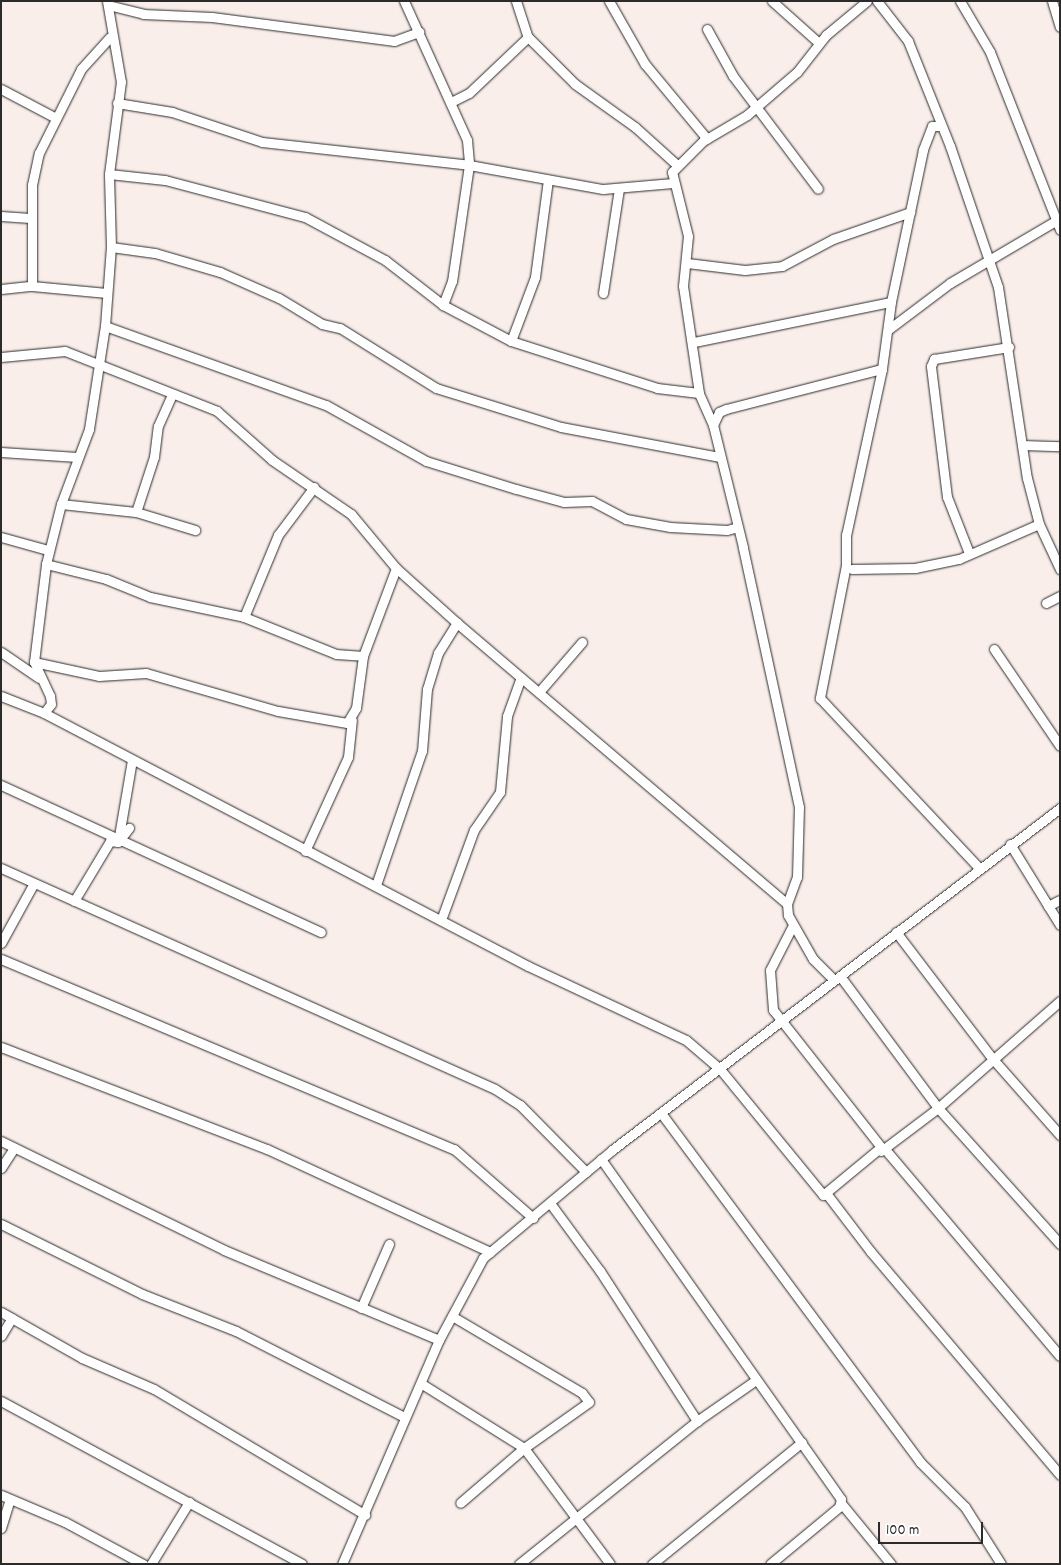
<!DOCTYPE html>
<style>
body{margin:0}
#map{position:relative;width:1061px;height:1565px;overflow:hidden;background:#f9eeea;font-family:Dekko,sans-serif}
div>[style]{position:absolute}
[style*='--x']{left:calc(var(--x)*1px);top:calc(var(--y)*1px);width:calc(var(--w)*1px);rotate:calc(var(--a)*1deg)}
.roads{filter:drop-shadow(0 0 1px #2b2b2b) drop-shadow(0 0 1px #2b2b2b)}
.street>*{height:9px;margin:-4.5px;padding:0 4.5px;transform-origin:4.5px;border-radius:4.5px;background:#fff}
span{translate:-50% -50%;white-space:nowrap;text-align:center;line-height:1.15;-webkit-text-stroke:4px #fff;paint-order:stroke}
.frame{position:absolute;inset:0;border:2px solid #2b2b2b;pointer-events:none}
.scale{position:absolute;left:878px;top:1522px;width:105px;height:22px;box-sizing:border-box;border:2px solid #2b2b2b;border-top:0;padding-left:6px;font-size:15px;line-height:18px;white-space:nowrap;color:#2b2b2b;-webkit-text-stroke:4px #fff;paint-order:stroke}
</style>
<div id="map">
<div class="roads">
<div class="street">
<i style="--x:404;--y:1;--w:153;--a:65.6"></i>
<i style="--x:467;--y:140;--w:25;--a:85"></i>
<i style="--x:469;--y:165;--w:136;--a:10.2"></i>
<i style="--x:603;--y:189;--w:70;--a:-4.9"></i>
<i style="--x:516;--y:1;--w:38;--a:72"></i>
<i style="--x:528;--y:37;--w:66;--a:45"></i>
<i style="--x:575;--y:84;--w:74;--a:35.6"></i>
<i style="--x:635;--y:127;--w:55;--a:42.1"></i>
<i style="--x:609;--y:1;--w:73;--a:60.3"></i>
<i style="--x:645;--y:64;--w:97;--a:50.4"></i>
<i style="--x:772;--y:1;--w:63;--a:41.8"></i>
<i style="--x:877;--y:1;--w:51;--a:52.2"></i>
<i style="--x:908;--y:41;--w:113;--a:68.2"></i>
<i style="--x:950;--y:146;--w:149;--a:71.2"></i>
<i style="--x:998;--y:287;--w:193;--a:81.4"></i>
<i style="--x:1027;--y:478;--w:48;--a:75.4"></i>
<i style="--x:1039;--y:524;--w:50;--a:65"></i>
<i style="--x:960;--y:1;--w:59;--a:59.5"></i>
<i style="--x:990;--y:52;--w:191;--a:68.5"></i>
<i style="--x:1052;--y:1;--w:27;--a:73"></i>
<i style="--x:108;--y:5;--w:36;--a:14"></i>
<i style="--x:143;--y:14;--w:69;--a:2.5"></i>
<i style="--x:212;--y:17;--w:184;--a:7.5"></i>
<i style="--x:394;--y:41;--w:27;--a:-20"></i>
<i style="--x:707;--y:29;--w:54;--a:61"></i>
<i style="--x:733;--y:76;--w:141;--a:53"></i>
<i style="--x:1;--y:89;--w:60;--a:27.8"></i>
<i style="--x:451;--y:102;--w:20;--a:-27"></i>
<i style="--x:469;--y:93;--w:81;--a:-43.5"></i>
<i style="--x:117;--y:103;--w:56;--a:9.3"></i>
<i style="--x:172;--y:112;--w:95;--a:18.4"></i>
<i style="--x:262;--y:142;--w:208;--a:6.3"></i>
<i style="--x:469;--y:165;--w:117;--a:98.3"></i>
<i style="--x:452;--y:281;--w:26;--a:111"></i>
<i style="--x:443;--y:305;--w:77;--a:27.9"></i>
<i style="--x:511;--y:341;--w:153;--a:17.8"></i>
<i style="--x:657;--y:388;--w:42;--a:6.8"></i>
<i style="--x:940;--y:126;--w:8;--a:180"></i>
<i style="--x:932;--y:126;--w:26;--a:111"></i>
<i style="--x:923;--y:150;--w:155;--a:101.9"></i>
<i style="--x:891;--y:302;--w:68;--a:97.7"></i>
<i style="--x:882;--y:369;--w:170;--a:102.2"></i>
<i style="--x:846;--y:535;--w:30;--a:90"></i>
<i style="--x:846;--y:565;--w:136;--a:101.1"></i>
<i style="--x:820;--y:698;--w:233;--a:46.9"></i>
<i style="--x:109;--y:174;--w:56;--a:6.1"></i>
<i style="--x:165;--y:180;--w:145;--a:14.8"></i>
<i style="--x:305;--y:217;--w:91;--a:28.3"></i>
<i style="--x:385;--y:260;--w:73;--a:37.8"></i>
<i style="--x:1;--y:216;--w:29;--a:4"></i>
<i style="--x:111;--y:247;--w:44;--a:7.8"></i>
<i style="--x:155;--y:253;--w:68;--a:16.3"></i>
<i style="--x:220;--y:272;--w:64;--a:23.8"></i>
<i style="--x:279;--y:298;--w:50;--a:31.2"></i>
<i style="--x:322;--y:324;--w:18;--a:13"></i>
<i style="--x:340;--y:328;--w:113;--a:32"></i>
<i style="--x:436;--y:388;--w:131;--a:17.3"></i>
<i style="--x:561;--y:427;--w:162;--a:10.7"></i>
<i style="--x:687;--y:263;--w:58;--a:6.9"></i>
<i style="--x:745;--y:270;--w:37;--a:-6"></i>
<i style="--x:782;--y:266;--w:58;--a:-27.9"></i>
<i style="--x:833;--y:239;--w:82;--a:-19.3"></i>
<i style="--x:32;--y:286;--w:101;--a:-90"></i>
<i style="--x:32;--y:185;--w:33;--a:-78"></i>
<i style="--x:39;--y:153;--w:94;--a:-63.4"></i>
<i style="--x:81;--y:69;--w:43;--a:-47.8"></i>
<i style="--x:1;--y:289;--w:31;--a:-6"></i>
<i style="--x:32;--y:286;--w:75;--a:5.3"></i>
<i style="--x:603;--y:293;--w:105;--a:-81.3"></i>
<i style="--x:105;--y:326;--w:235;--a:19.7"></i>
<i style="--x:326;--y:405;--w:115;--a:29.2"></i>
<i style="--x:426;--y:461;--w:94;--a:17.3"></i>
<i style="--x:516;--y:489;--w:50;--a:15.2"></i>
<i style="--x:564;--y:502;--w:28;--a:-2"></i>
<i style="--x:592;--y:501;--w:38;--a:28"></i>
<i style="--x:626;--y:519;--w:45;--a:10.3"></i>
<i style="--x:670;--y:527;--w:57;--a:3"></i>
<i style="--x:727;--y:530;--w:11;--a:-15"></i>
<i style="--x:889;--y:329;--w:76;--a:-37"></i>
<i style="--x:950;--y:283;--w:124;--a:-30.5"></i>
<i style="--x:511;--y:341;--w:68;--a:-69.4"></i>
<i style="--x:535;--y:277;--w:98;--a:-82.4"></i>
<i style="--x:694;--y:342;--w:201;--a:-11.5"></i>
<i style="--x:1;--y:357;--w:64;--a:-5.4"></i>
<i style="--x:65;--y:351;--w:163;--a:21.5"></i>
<i style="--x:217;--y:411;--w:74;--a:41.7"></i>
<i style="--x:272;--y:460;--w:96;--a:34.4"></i>
<i style="--x:351;--y:514;--w:70;--a:50.2"></i>
<i style="--x:396;--y:568;--w:82;--a:42"></i>
<i style="--x:457;--y:623;--w:433;--a:40.4"></i>
<i style="--x:713;--y:425;--w:14;--a:-65"></i>
<i style="--x:719;--y:412;--w:8;--a:-23"></i>
<i style="--x:726;--y:409;--w:161;--a:-14.4"></i>
<i style="--x:1022;--y:445;--w:38;--a:2"></i>
<i style="--x:1;--y:452;--w:76;--a:3.8"></i>
<i style="--x:61;--y:504;--w:75;--a:6.1"></i>
<i style="--x:136;--y:512;--w:62;--a:17"></i>
<i style="--x:136;--y:512;--w:58;--a:-71.9"></i>
<i style="--x:154;--y:457;--w:31;--a:-83"></i>
<i style="--x:158;--y:426;--w:34;--a:-66"></i>
<i style="--x:1;--y:537;--w:49;--a:15.5"></i>
<i style="--x:969;--y:553;--w:60;--a:-111.4"></i>
<i style="--x:947;--y:497;--w:132;--a:-97"></i>
<i style="--x:931;--y:366;--w:8;--a:-67"></i>
<i style="--x:934;--y:359;--w:76;--a:-9.1"></i>
<i style="--x:46;--y:564;--w:62;--a:14"></i>
<i style="--x:106;--y:579;--w:48;--a:22.2"></i>
<i style="--x:150;--y:597;--w:96;--a:12"></i>
<i style="--x:244;--y:617;--w:99;--a:21.9"></i>
<i style="--x:336;--y:654;--w:27;--a:4"></i>
<i style="--x:852;--y:569;--w:63;--a:-0.9"></i>
<i style="--x:915;--y:568;--w:45;--a:-11.6"></i>
<i style="--x:959;--y:559;--w:87;--a:-23.6"></i>
<i style="--x:1046;--y:603;--w:16;--a:-27"></i>
<i style="--x:244;--y:617;--w:89;--a:-67.5"></i>
<i style="--x:278;--y:535;--w:60;--a:-53.1"></i>
<i style="--x:994;--y:649;--w:117;--a:55.8"></i>
<i style="--x:1;--y:652;--w:46;--a:34.4"></i>
<i style="--x:34;--y:662;--w:66;--a:12.2"></i>
<i style="--x:99;--y:676;--w:47;--a:-3.7"></i>
<i style="--x:146;--y:673;--w:137;--a:16.1"></i>
<i style="--x:278;--y:711;--w:70;--a:9.9"></i>
<i style="--x:347;--y:723;--w:17;--a:-59"></i>
<i style="--x:356;--y:708;--w:52;--a:-82.3"></i>
<i style="--x:363;--y:656;--w:94;--a:-69.4"></i>
<i style="--x:539;--y:692;--w:66;--a:-49.3"></i>
<i style="--x:1;--y:696;--w:46;--a:21.6"></i>
<i style="--x:44;--y:713;--w:546;--a:27.6"></i>
<i style="--x:528;--y:966;--w:174;--a:25.1"></i>
<i style="--x:686;--y:1040;--w:45;--a:40.5"></i>
<i style="--x:720;--y:1069;--w:163;--a:50.7"></i>
<i style="--x:823;--y:1195;--w:75;--a:-39.6"></i>
<i style="--x:881;--y:1147;--w:174;--a:-128.2"></i>
<i style="--x:773;--y:1010;--w:40;--a:-94.3"></i>
<i style="--x:770;--y:970;--w:48;--a:-62.9"></i>
<i style="--x:44;--y:713;--w:11;--a:-52"></i>
<i style="--x:51;--y:704;--w:8;--a:-97"></i>
<i style="--x:50;--y:696;--w:38;--a:-115"></i>
<i style="--x:34;--y:662;--w:99;--a:-83"></i>
<i style="--x:46;--y:564;--w:62;--a:-76"></i>
<i style="--x:61;--y:504;--w:80;--a:-69.5"></i>
<i style="--x:89;--y:429;--w:104;--a:-81.2"></i>
<i style="--x:105;--y:326;--w:79;--a:-85.7"></i>
<i style="--x:111;--y:247;--w:73;--a:-91.6"></i>
<i style="--x:109;--y:174;--w:93;--a:-82.6"></i>
<i style="--x:121;--y:82;--w:82;--a:-99.8"></i>
<i style="--x:1;--y:785;--w:352;--a:24.7"></i>
<i style="--x:119;--y:836;--w:77;--a:-80.3"></i>
<i style="--x:1010;--y:844;--w:95;--a:58.3"></i>
<i style="--x:305;--y:851;--w:103;--a:-65.4"></i>
<i style="--x:348;--y:757;--w:37;--a:-84"></i>
<i style="--x:1;--y:868;--w:541;--a:24.1"></i>
<i style="--x:495;--y:1089;--w:30;--a:33"></i>
<i style="--x:520;--y:1105;--w:94;--a:45.4"></i>
<i style="--x:376;--y:885;--w:142;--a:-71.1"></i>
<i style="--x:422;--y:751;--w:62;--a:-85.4"></i>
<i style="--x:427;--y:689;--w:38;--a:-73"></i>
<i style="--x:438;--y:653;--w:36;--a:-58"></i>
<i style="--x:74;--y:901;--w:70;--a:-59"></i>
<i style="--x:110;--y:841;--w:8;--a:7"></i>
<i style="--x:118;--y:842;--w:18;--a:-52"></i>
<i style="--x:1048;--y:906;--w:13;--a:-27"></i>
<i style="--x:441;--y:920;--w:96;--a:-69.9"></i>
<i style="--x:474;--y:830;--w:46;--a:-55.6"></i>
<i style="--x:500;--y:792;--w:76;--a:-84.7"></i>
<i style="--x:507;--y:716;--w:41;--a:-70.3"></i>
<i style="--x:896;--y:932;--w:158;--a:52.7"></i>
<i style="--x:992;--y:1058;--w:103;--a:48.6"></i>
<i style="--x:1;--y:943;--w:68;--a:-61.2"></i>
<i style="--x:1;--y:959;--w:491;--a:22.8"></i>
<i style="--x:454;--y:1149;--w:105;--a:41.1"></i>
<i style="--x:840;--y:976;--w:164;--a:53.4"></i>
<i style="--x:938;--y:1108;--w:183;--a:48.1"></i>
<i style="--x:834;--y:980;--w:30;--a:-135"></i>
<i style="--x:813;--y:959;--w:51;--a:-119.6"></i>
<i style="--x:788;--y:915;--w:11;--a:-95"></i>
<i style="--x:787;--y:904;--w:29;--a:-70"></i>
<i style="--x:797;--y:877;--w:70;--a:-88.4"></i>
<i style="--x:799;--y:807;--w:266;--a:-102.2"></i>
<i style="--x:743;--y:547;--w:126;--a:-103.8"></i>
<i style="--x:713;--y:425;--w:35;--a:-114"></i>
<i style="--x:699;--y:393;--w:108;--a:-98.5"></i>
<i style="--x:683;--y:286;--w:50;--a:-84.3"></i>
<i style="--x:688;--y:236;--w:66;--a:-104"></i>
<i style="--x:672;--y:172;--w:44;--a:-45"></i>
<i style="--x:703;--y:141;--w:51;--a:-30.6"></i>
<i style="--x:747;--y:115;--w:66;--a:-40.7"></i>
<i style="--x:797;--y:72;--w:47;--a:-51.9"></i>
<i style="--x:826;--y:35;--w:53;--a:-39.7"></i>
<i style="--x:1;--y:1047;--w:285;--a:21"></i>
<i style="--x:267;--y:1149;--w:246;--a:24.8"></i>
<i style="--x:661;--y:1113;--w:435;--a:53.4"></i>
<i style="--x:920;--y:1462;--w:64;--a:45"></i>
<i style="--x:965;--y:1507;--w:67;--a:57.7"></i>
<i style="--x:1;--y:1141;--w:248;--a:26"></i>
<i style="--x:224;--y:1250;--w:233;--a:22.7"></i>
<i style="--x:884;--y:1148;--w:272;--a:49.8"></i>
<i style="--x:881;--y:1151;--w:71;--a:-37"></i>
<i style="--x:938;--y:1108;--w:162;--a:-41.3"></i>
<i style="--x:601;--y:1159;--w:416;--a:54.8"></i>
<i style="--x:841;--y:1499;--w:8;--a:104"></i>
<i style="--x:839;--y:1507;--w:89;--a:140.4"></i>
<i style="--x:1;--y:1168;--w:24;--a:-57"></i>
<i style="--x:826;--y:1193;--w:74;--a:52.7"></i>
<i style="--x:871;--y:1252;--w:292;--a:49.7"></i>
<i style="--x:550;--y:1203;--w:84;--a:53.7"></i>
<i style="--x:600;--y:1271;--w:179;--a:57.1"></i>
<i style="--x:1;--y:1224;--w:157;--a:26.4"></i>
<i style="--x:142;--y:1294;--w:101;--a:21.5"></i>
<i style="--x:236;--y:1331;--w:189;--a:27.1"></i>
<i style="--x:361;--y:1308;--w:70;--a:-66.4"></i>
<i style="--x:1;--y:1312;--w:93;--a:29.6"></i>
<i style="--x:82;--y:1358;--w:78;--a:23.3"></i>
<i style="--x:154;--y:1389;--w:246;--a:30.8"></i>
<i style="--x:452;--y:1316;--w:151;--a:30.6"></i>
<i style="--x:582;--y:1393;--w:11;--a:52"></i>
<i style="--x:589;--y:1402;--w:80;--a:144.7"></i>
<i style="--x:524;--y:1448;--w:84;--a:139.3"></i>
<i style="--x:1;--y:1336;--w:21;--a:-59"></i>
<i style="--x:422;--y:1384;--w:120;--a:32.1"></i>
<i style="--x:524;--y:1448;--w:144;--a:53.4"></i>
<i style="--x:1;--y:1401;--w:342;--a:28.4"></i>
<i style="--x:1;--y:1495;--w:69;--a:22.9"></i>
<i style="--x:65;--y:1522;--w:89;--a:28.3"></i>
<i style="--x:841;--y:1503;--w:79;--a:50.7"></i>
<i style="--x:1;--y:1528;--w:30;--a:-73"></i>
<i style="--x:151;--y:1564;--w:73;--a:-58.5"></i>
<i style="--x:342;--y:1564;--w:244;--a:-66.6"></i>
<i style="--x:439;--y:1340;--w:93;--a:-61.8"></i>
<i style="--x:483;--y:1258;--w:168;--a:-39.9"></i>
<i style="--x:612;--y:1150;--w:564;--a:-37.36"></i>
<i style="--x:519;--y:1564;--w:228;--a:-38.8"></i>
<i style="--x:697;--y:1421;--w:72;--a:-34.8"></i>
<i style="--x:652;--y:1564;--w:193;--a:-39.1"></i>
</div>
</div>
<div class="frame"></div>
<div class="scale">100 m</div>
</div>
